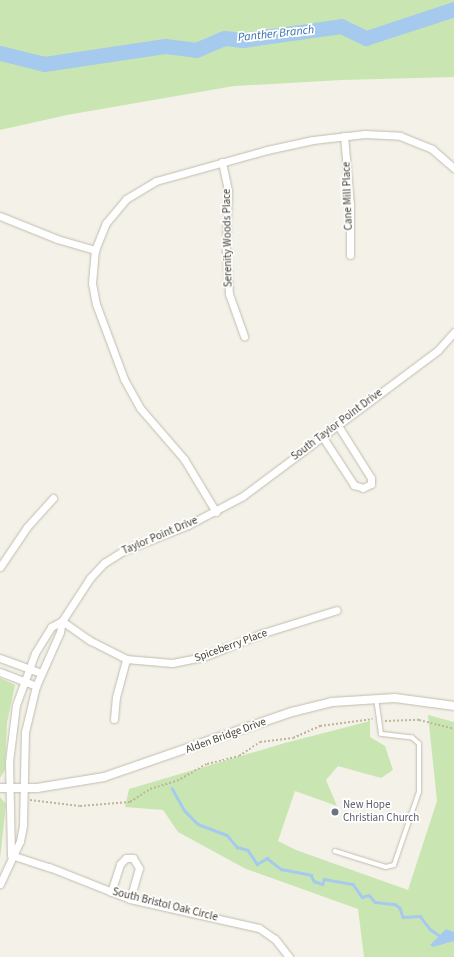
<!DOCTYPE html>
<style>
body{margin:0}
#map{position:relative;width:454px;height:957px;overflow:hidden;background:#f3f1e8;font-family:"Source Sans 3",sans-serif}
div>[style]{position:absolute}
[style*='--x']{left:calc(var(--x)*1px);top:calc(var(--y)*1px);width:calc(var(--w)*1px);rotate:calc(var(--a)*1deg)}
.green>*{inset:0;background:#c9e6b2}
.water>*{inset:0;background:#a6caed}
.stream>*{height:2.5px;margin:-1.25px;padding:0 1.25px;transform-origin:1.25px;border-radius:1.25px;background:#a6caed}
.river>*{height:15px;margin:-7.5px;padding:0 7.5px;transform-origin:7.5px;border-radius:7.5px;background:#a6caed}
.path>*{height:1.5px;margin-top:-0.75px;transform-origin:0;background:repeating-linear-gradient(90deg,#bfb69c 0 2px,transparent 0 4px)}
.roads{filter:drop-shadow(0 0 1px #c1bcad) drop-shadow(0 0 1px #c1bcad)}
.service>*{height:3.5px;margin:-1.75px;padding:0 1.75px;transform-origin:1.75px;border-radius:1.75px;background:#fff}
.minor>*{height:7px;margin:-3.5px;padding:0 3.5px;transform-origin:3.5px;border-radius:3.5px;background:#fff}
.tertiary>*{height:8px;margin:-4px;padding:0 4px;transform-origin:4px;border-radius:4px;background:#fff}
.dots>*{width:11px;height:11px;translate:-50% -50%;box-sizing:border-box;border:2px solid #fff;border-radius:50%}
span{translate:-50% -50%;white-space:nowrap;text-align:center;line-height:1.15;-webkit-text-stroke:3.5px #fff;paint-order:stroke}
.street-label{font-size:11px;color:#464137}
.worship-label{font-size:11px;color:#5b616d}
.left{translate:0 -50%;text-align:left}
.water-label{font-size:12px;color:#346fae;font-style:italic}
</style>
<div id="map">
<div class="green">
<i style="clip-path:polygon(0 0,454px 0,454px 77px,342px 80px,234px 86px,67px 115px,0 130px)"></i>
<i style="clip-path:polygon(0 678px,15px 685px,7px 723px,5px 770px,0 778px)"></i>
<i style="clip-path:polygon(428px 715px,454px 722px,454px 957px,364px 957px,358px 909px,246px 869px,178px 832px,163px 810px,125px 807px,129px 789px,285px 743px,370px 721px,370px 737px,385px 746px,393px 770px,381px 778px,338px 766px,326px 780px,337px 806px,295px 791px,278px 841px,296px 850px,408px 890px,437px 801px)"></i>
<i style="clip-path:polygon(0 797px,6px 804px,0 859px)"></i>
</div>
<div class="water">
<i style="clip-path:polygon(446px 929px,454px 932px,454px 941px,433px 947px,430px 945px)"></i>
</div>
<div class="stream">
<i style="--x:172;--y:788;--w:26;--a:61"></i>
<i style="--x:185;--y:811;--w:18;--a:45"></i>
<i style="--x:198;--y:824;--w:31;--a:21"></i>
<i style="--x:227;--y:835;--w:16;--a:50"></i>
<i style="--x:237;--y:847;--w:11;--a:15"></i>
<i style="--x:248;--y:850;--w:17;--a:57"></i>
<i style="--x:257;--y:864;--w:12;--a:-31"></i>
<i style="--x:267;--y:858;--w:18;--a:38"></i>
<i style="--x:281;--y:869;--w:31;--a:11"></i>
<i style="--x:311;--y:875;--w:7;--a:63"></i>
<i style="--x:314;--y:881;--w:9;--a:21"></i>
<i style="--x:322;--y:884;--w:5;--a:-68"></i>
<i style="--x:324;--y:879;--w:29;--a:10"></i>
<i style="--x:353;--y:884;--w:16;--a:55"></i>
<i style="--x:362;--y:897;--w:7;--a:-16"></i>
<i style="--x:369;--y:895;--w:9;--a:49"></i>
<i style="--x:375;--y:902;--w:20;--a:6"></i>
<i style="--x:395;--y:904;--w:6;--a:39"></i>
<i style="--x:400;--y:908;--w:9;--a:72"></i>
<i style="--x:403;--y:917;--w:17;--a:-3"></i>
<i style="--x:420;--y:916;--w:16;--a:52"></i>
<i style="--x:430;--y:929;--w:12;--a:35"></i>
</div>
<div class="river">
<i style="--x:0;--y:53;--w:45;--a:14"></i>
<i style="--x:44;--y:64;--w:122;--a:-8.5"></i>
<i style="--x:165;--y:46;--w:31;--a:7"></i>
<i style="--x:196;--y:50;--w:30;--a:-23"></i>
<i style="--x:224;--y:38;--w:19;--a:6"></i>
<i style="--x:243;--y:40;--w:99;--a:-8.1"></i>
<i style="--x:341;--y:26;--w:28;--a:26"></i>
<i style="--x:366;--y:38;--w:93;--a:-18.2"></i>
</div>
<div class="path">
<i style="--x:385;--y:721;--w:34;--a:-2"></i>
<i style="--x:419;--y:720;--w:36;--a:14"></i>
<i style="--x:30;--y:800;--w:50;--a:6.8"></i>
<i style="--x:80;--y:806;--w:50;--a:-4.6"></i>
<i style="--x:130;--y:802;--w:24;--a:-33"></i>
<i style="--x:150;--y:789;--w:28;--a:-17"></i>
<i style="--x:177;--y:781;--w:34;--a:-30"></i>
<i style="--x:207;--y:764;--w:33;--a:-14"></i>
<i style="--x:239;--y:756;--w:25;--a:-34"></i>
<i style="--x:260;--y:742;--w:33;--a:-7"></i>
<i style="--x:293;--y:738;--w:30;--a:-24"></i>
<i style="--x:320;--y:726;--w:53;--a:-7.5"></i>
</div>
<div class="roads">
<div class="service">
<i style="--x:335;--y:851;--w:53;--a:17.4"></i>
<i style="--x:386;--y:867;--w:8;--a:-14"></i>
<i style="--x:394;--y:865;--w:77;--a:-71.1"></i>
<i style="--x:419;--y:792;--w:48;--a:-90"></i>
<i style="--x:419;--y:744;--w:9;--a:-139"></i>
<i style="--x:412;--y:738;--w:31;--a:-173"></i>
<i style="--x:381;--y:734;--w:34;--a:-98"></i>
</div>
<div class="minor">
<i style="--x:344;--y:136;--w:68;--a:85"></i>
<i style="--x:350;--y:204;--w:51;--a:90"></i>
<i style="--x:222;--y:162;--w:29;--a:78"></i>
<i style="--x:228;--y:190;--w:59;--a:91.9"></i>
<i style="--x:226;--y:249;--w:45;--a:86.2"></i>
<i style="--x:229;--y:294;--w:45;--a:70.3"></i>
<i style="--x:0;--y:216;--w:61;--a:22"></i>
<i style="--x:57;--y:239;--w:40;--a:16"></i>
<i style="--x:322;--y:436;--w:59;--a:56.9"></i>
<i style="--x:354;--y:485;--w:9;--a:18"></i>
<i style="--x:363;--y:488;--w:9;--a:-27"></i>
<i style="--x:371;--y:484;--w:6;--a:-90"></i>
<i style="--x:371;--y:478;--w:64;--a:-122.2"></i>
<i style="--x:216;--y:512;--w:62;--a:-121.1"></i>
<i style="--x:184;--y:459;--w:67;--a:-130.8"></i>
<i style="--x:140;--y:408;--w:33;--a:-119"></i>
<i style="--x:124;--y:379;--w:80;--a:-110.5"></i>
<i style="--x:96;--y:304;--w:21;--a:-101"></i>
<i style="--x:92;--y:283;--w:33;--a:-85"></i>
<i style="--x:95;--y:250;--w:29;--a:-68"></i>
<i style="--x:106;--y:223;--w:31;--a:-50"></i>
<i style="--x:126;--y:199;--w:35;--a:-31"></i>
<i style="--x:156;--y:181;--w:115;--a:-15.6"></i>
<i style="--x:267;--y:150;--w:47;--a:-12.3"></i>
<i style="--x:313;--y:140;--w:52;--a:-6.6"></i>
<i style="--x:365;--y:134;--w:35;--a:3"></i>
<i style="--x:400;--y:136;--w:35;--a:22"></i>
<i style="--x:432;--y:149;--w:29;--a:41"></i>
<i style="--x:0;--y:567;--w:48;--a:-56"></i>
<i style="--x:27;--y:527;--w:39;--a:-48"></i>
<i style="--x:62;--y:621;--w:35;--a:35"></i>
<i style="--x:91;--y:641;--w:39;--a:27"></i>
<i style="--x:126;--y:659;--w:46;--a:5"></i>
<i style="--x:172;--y:663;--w:32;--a:-11"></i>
<i style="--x:203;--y:657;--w:65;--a:-21.8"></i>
<i style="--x:263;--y:633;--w:77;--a:-17.3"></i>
<i style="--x:0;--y:658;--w:44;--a:20.1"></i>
<i style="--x:0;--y:672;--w:39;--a:21"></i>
<i style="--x:114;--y:719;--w:22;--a:-85"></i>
<i style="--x:116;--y:697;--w:39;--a:-75"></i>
<i style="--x:11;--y:855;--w:40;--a:18"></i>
<i style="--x:49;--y:867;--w:87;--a:21.6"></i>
<i style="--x:130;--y:899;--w:132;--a:12.7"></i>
<i style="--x:259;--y:928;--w:19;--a:35"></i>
<i style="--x:275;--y:939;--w:23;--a:52"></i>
<i style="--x:11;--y:855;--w:93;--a:-91.2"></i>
<i style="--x:9;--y:762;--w:57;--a:-83"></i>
<i style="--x:16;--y:705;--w:55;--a:-69.9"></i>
<i style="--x:35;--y:653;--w:31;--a:-58"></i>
<i style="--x:51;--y:627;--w:13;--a:-29"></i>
<i style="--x:0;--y:884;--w:47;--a:-65.1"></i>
<i style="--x:20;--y:841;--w:16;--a:-79"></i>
<i style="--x:23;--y:825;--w:93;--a:-88.8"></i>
<i style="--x:25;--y:732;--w:47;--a:-76.6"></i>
<i style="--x:36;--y:686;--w:59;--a:-66"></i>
<i style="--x:60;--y:632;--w:11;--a:-80"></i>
<i style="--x:62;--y:621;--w:51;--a:-56.9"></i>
<i style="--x:90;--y:578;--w:21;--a:-47"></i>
<i style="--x:104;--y:563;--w:22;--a:-32"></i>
<i style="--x:123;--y:551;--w:70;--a:-21.8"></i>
<i style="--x:188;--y:525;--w:62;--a:-27.8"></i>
<i style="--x:243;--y:496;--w:244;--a:-36.8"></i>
<i style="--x:438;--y:350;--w:24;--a:-48"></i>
<i style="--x:111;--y:892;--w:29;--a:-72"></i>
<i style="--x:120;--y:864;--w:8;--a:-45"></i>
<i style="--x:126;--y:858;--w:7;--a:0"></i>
<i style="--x:133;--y:858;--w:12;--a:59"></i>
<i style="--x:139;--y:868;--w:32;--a:106"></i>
</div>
<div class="tertiary">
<i style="--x:0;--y:788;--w:37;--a:0"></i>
<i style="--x:37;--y:788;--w:68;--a:-9.3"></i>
<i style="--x:104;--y:777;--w:199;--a:-19.1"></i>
<i style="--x:292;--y:712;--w:41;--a:-14"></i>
<i style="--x:332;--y:702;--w:63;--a:-3.6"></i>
<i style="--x:395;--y:698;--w:60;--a:7.7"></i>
</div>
</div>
<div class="dots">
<i style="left:335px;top:812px;background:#6b7280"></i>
</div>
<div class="street-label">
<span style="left:348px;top:196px;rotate:-92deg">Cane Mill Place</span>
<span style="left:228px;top:238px;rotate:-91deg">Serenity Woods Place</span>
<span style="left:337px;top:425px;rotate:-37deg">South Taylor Point Drive</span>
<span style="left:160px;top:536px;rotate:-23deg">Taylor Point Drive</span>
<span style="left:231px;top:646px;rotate:-20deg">Spiceberry Place</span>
<span style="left:226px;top:736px;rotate:-20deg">Alden Bridge Drive</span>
<span style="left:165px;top:905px;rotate:14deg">South Bristol Oak Circle</span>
</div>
<div class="worship-label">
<span class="left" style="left:343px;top:812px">New Hope<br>Christian Church</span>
</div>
<div class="water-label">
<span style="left:276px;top:34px;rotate:-6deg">Panther Branch</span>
</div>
</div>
